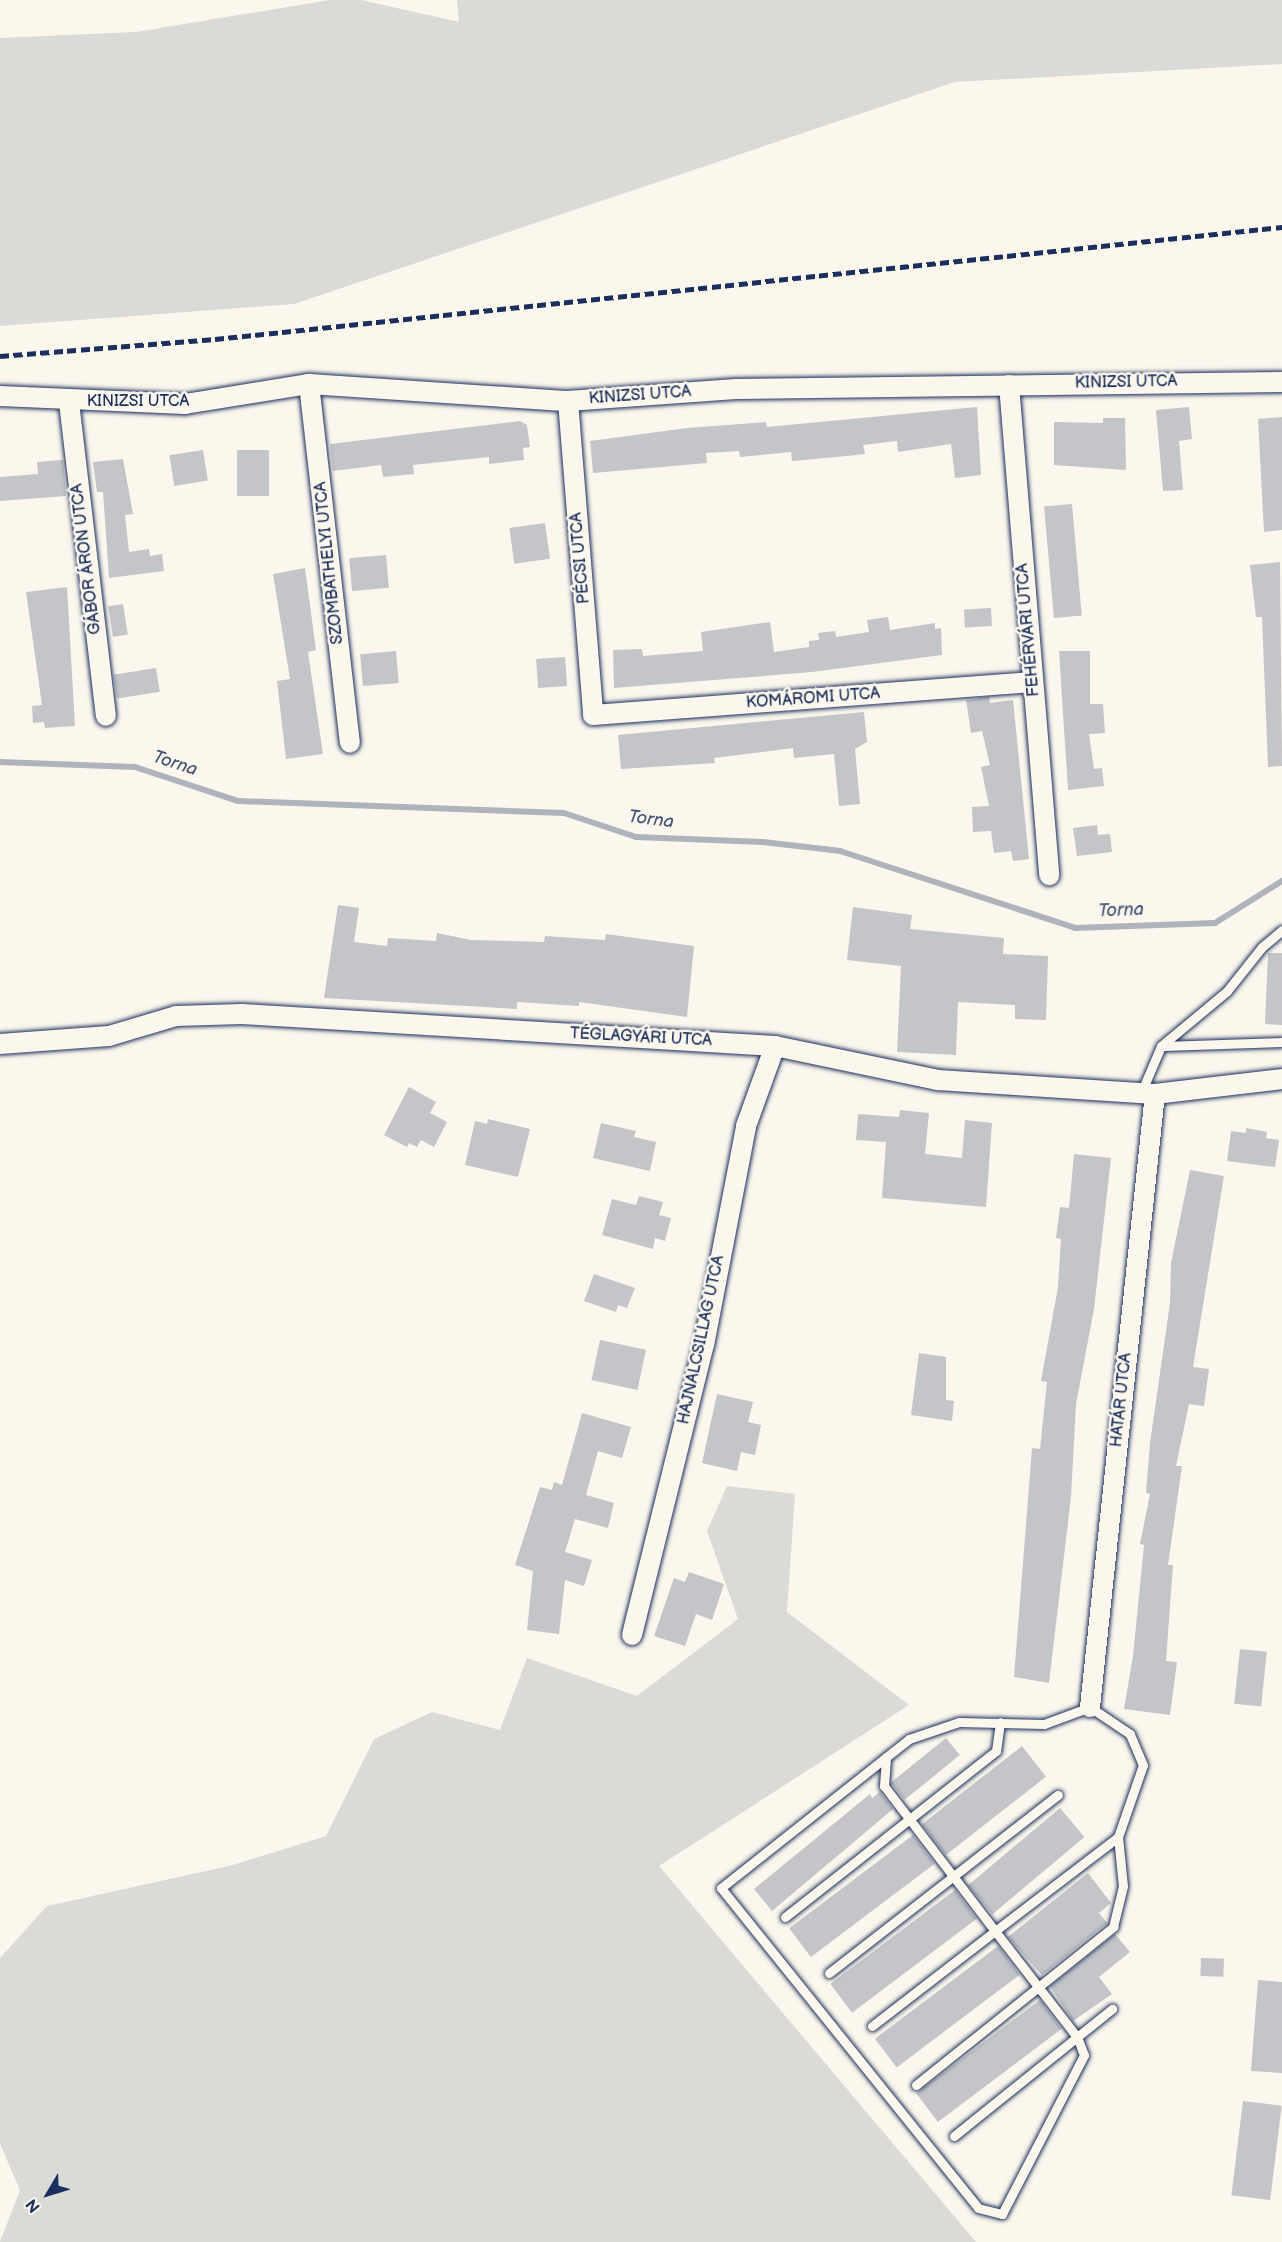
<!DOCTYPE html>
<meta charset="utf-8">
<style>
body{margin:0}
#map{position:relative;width:1282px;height:2242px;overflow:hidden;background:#fbf7ec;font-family:"Balsamiq Sans",sans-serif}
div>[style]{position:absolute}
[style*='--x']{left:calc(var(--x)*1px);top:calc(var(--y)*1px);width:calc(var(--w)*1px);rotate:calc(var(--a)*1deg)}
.green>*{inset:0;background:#dadad7}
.stream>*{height:6px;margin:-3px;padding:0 3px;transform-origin:3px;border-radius:3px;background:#afb3bb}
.building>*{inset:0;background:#c3c5c9;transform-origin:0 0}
.roads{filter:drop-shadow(0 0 2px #1b2f5e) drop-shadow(0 0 2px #1b2f5e)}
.service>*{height:9px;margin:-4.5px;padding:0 4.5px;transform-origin:4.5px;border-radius:4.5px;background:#fbf7ec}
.minor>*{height:20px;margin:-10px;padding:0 10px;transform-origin:10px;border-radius:10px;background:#fbf7ec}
.rail>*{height:4.5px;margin-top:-2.25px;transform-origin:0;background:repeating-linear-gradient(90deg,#1b2f5e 0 9px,transparent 0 13.5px)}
span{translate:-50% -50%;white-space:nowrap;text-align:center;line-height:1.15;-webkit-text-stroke:5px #fbf7ec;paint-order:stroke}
.street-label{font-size:16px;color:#1b2f5e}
.water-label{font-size:18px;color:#47577a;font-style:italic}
.north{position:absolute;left:18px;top:2164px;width:60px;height:60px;-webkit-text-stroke:4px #fbf7ec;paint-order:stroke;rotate:232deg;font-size:16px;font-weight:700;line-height:24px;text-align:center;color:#1b2f5e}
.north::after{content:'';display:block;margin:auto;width:21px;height:27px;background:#1b2f5e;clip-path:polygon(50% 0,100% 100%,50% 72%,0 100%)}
</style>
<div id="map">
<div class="green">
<i style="clip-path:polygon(329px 0,361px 0,459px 22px,457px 0,1282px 0,1282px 64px,955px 82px,294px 304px,0 326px,0 38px,136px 32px)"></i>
<i style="clip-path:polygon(727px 1486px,795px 1494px,787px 1612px,909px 1705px,659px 1866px,976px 2242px,0 2242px,20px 2190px,0 2144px,0 1958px,47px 1906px,233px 1865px,326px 1836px,374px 1739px,432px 1712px,500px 1730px,527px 1658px,637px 1696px,738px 1619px,707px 1531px)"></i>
</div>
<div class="stream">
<i style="--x:0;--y:762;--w:135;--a:2.1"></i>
<i style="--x:135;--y:767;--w:108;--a:18.3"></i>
<i style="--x:238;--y:801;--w:326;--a:2.1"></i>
<i style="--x:564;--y:813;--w:76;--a:18.4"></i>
<i style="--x:636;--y:837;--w:127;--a:2.3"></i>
<i style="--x:763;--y:842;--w:78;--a:6.7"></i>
<i style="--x:840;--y:851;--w:247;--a:18.1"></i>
<i style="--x:1075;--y:928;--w:140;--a:-2"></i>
<i style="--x:1215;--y:923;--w:79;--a:-32.1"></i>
</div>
<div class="building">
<i style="clip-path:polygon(977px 407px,981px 475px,955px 478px,951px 444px,898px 452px,897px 441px,863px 445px,865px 454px,847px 456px,792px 461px,791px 452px,740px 457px,739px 451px,706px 453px,707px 463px,593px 473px,590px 441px,687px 428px,766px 422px,767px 427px)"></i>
<i style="clip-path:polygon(1189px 407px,1192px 439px,1179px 441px,1183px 490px,1163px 491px,1156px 410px)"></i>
<i style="clip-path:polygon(1282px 417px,1282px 530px,1264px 532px,1258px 419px)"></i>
<i style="clip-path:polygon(1103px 418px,1125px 418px,1126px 470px,1054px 465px,1054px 422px,1103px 423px)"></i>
<i style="clip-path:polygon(520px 421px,527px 425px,530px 447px,523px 448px,524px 460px,489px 464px,489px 457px,413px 465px,414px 474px,383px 477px,381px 465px,333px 471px,330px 444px)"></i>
<i style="left:203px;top:450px;width:31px;height:34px;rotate:81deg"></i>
<i style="left:237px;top:450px;width:32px;height:46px"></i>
<i style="clip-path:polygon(123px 459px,133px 514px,125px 515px,129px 552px,149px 549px,150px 556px,162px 554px,164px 571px,109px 578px,103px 492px,97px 492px,93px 462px)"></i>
<i style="clip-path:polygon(63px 460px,66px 496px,0 501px,0 477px,38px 474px,37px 462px)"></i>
<i style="left:1072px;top:504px;width:112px;height:28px;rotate:85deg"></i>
<i style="left:545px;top:523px;width:36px;height:36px;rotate:82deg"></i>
<i style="left:386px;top:555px;width:33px;height:37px;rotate:85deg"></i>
<i style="clip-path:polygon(1280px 562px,1282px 766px,1268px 767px,1262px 617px,1256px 617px,1250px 565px)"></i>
<i style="clip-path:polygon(305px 568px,316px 650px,308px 652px,323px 754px,286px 759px,277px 681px,290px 679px,273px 574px)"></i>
<i style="clip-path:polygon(67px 587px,75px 726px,45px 728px,44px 722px,33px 723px,32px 706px,42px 705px,26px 592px)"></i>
<i style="left:123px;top:604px;width:31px;height:15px;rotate:81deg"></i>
<i style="left:991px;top:608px;width:18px;height:27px;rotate:87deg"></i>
<i style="clip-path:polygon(888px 617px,890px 630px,935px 623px,935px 629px,941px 628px,942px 655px,812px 672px,614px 688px,613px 650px,642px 649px,643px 656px,703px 651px,701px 632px,770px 622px,774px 652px,809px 647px,809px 641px,819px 640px,818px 633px,835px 631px,836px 637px,869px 632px,867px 620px)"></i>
<i style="left:396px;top:651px;width:32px;height:36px;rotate:85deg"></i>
<i style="clip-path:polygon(1059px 651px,1090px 651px,1090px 704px,1103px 704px,1105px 733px,1089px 734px,1094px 769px,1102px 768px,1104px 786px,1068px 790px)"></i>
<i style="left:565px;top:657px;width:29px;height:29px;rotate:86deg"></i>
<i style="left:156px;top:668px;width:24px;height:43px;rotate:81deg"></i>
<i style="clip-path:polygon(989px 697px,990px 703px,1013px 700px,1029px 859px,1013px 861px,1011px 851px,994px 853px,991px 831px,973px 832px,972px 807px,989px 806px,981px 767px,990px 765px,982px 731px,971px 733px,966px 700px)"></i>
<i style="clip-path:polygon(864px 712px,867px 742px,855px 749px,860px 804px,839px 806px,834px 754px,794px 758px,793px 748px,714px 758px,715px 763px,621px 769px,618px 735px)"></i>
<i style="clip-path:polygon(1097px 825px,1098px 835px,1110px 834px,1112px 852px,1077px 856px,1073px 828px)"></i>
<i style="clip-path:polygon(338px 905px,359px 908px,354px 942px,387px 946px,388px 938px,436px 941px,437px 933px,471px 940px,544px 942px,545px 936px,605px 940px,606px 934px,694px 946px,687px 1017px,579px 1002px,579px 1006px,517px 1002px,517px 1009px,324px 998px)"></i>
<i style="clip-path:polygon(853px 907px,912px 915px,910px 929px,1004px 938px,1003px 954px,1048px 956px,1046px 1020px,1015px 1019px,1015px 1005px,958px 1002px,956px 1055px,897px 1052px,901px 966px,847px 960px)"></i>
<i style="clip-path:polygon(1268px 953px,1282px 953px,1282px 1025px,1265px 1024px)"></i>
<i style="clip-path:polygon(409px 1087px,436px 1102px,430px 1113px,447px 1122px,434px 1147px,421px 1140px,417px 1147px,409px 1143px,407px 1147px,384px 1135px)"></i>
<i style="clip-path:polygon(900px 1110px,929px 1113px,925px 1154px,962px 1158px,965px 1120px,992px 1123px,986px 1207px,882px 1198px,886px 1142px,856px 1140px,858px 1114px,899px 1117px)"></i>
<i style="clip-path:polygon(488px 1119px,530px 1129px,518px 1177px,465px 1165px,475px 1121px,487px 1124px)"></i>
<i style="clip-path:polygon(601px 1123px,636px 1131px,634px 1137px,656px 1142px,650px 1171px,593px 1158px)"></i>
<i style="clip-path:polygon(1246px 1128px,1267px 1132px,1266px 1138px,1279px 1140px,1275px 1167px,1227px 1161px,1231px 1131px,1246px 1133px)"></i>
<i style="clip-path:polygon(1074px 1154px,1111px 1158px,1094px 1309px,1076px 1404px,1071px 1497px,1049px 1683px,1014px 1677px,1032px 1448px,1040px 1449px,1047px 1382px,1041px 1381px,1058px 1287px,1061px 1239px,1056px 1238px,1060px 1207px,1069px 1208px)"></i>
<i style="clip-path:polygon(1190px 1170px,1224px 1176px,1193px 1367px,1209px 1369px,1204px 1406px,1189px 1404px,1176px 1466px,1182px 1466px,1168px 1565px,1173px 1565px,1166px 1661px,1177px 1662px,1170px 1715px,1124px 1709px,1133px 1656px,1144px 1545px,1140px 1544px,1150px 1494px,1146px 1493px,1150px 1443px,1170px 1303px,1171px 1263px)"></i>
<i style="clip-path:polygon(639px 1196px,663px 1202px,659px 1215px,671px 1218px,665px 1241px,655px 1238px,653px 1249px,602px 1235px,612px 1199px,636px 1205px)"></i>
<i style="clip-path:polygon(594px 1274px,635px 1288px,627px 1308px,618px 1305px,616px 1312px,584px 1301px)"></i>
<i style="left:600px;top:1340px;width:47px;height:41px;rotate:12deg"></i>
<i style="clip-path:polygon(919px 1353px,946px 1357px,946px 1400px,954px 1401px,952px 1421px,911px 1415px)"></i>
<i style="clip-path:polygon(717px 1394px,753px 1402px,748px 1422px,761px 1425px,755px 1455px,741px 1452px,737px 1471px,702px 1463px)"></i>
<i style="clip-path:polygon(582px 1413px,631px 1427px,622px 1458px,598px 1451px,586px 1495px,614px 1503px,608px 1528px,575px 1519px,565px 1552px,592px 1560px,584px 1586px,565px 1580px,559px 1634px,527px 1630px,533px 1571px,515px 1565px,540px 1487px,552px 1490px,554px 1482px,562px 1485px)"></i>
<i style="clip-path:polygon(689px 1572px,724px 1584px,712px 1620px,696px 1614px,685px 1646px,654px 1636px,674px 1578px,685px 1582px)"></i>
<i style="left:1240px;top:1649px;width:27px;height:55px;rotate:6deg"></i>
<i style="left:946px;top:1738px;width:22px;height:71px;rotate:51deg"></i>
<i style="left:1022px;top:1746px;width:39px;height:127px;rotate:52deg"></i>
<i style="clip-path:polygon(880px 1792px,893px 1809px,772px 1911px,754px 1889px,870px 1794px,872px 1798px)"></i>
<i style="left:1060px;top:1808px;width:38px;height:120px;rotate:50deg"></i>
<i style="left:913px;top:1835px;width:36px;height:155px;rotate:53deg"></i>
<i style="clip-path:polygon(1088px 1873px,1111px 1903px,1099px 1913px,1107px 1923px,1042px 1975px,1008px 1937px)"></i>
<i style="left:955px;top:1890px;width:36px;height:156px;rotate:53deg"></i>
<i style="clip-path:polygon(1115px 1934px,1130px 1952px,1099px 1977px,1112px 1994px,1073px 2021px,1050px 1986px)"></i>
<i style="left:998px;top:1946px;width:36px;height:154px;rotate:53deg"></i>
<i style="left:1201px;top:1958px;width:23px;height:18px;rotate:2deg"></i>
<i style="clip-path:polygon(1258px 1980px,1282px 1982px,1282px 2073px,1251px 2071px)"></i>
<i style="left:1040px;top:2000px;width:36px;height:155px;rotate:53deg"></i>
<i style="left:1243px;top:2101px;width:39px;height:95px;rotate:7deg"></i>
</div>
<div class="roads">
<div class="service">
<i style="--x:1163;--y:1046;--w:119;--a:-1.9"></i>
<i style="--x:1141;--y:1093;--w:51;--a:-66.9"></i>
<i style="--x:1161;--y:1046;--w:86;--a:-39.8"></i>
<i style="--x:1227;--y:991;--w:56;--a:-51.5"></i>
<i style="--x:1262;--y:947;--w:26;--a:-40"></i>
<i style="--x:785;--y:1917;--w:268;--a:-38.2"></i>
<i style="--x:996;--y:1751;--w:29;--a:-82"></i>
<i style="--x:829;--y:1973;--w:290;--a:-37.9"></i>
<i style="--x:872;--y:2026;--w:155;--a:-37.7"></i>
<i style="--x:995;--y:1931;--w:155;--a:-37.4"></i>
<i style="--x:1118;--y:1837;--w:76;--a:-70.9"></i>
<i style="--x:1143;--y:1765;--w:34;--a:-113"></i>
<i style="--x:1130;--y:1734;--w:48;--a:-146"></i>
<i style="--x:1090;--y:1707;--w:49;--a:159.7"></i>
<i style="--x:1044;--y:1724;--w:85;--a:-178.7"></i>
<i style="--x:959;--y:1722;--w:53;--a:161.2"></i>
<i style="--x:909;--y:1739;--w:240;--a:141.6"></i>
<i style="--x:721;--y:1888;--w:410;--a:51.2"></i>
<i style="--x:978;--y:2208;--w:25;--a:14"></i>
<i style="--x:1002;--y:2214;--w:179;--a:-62.7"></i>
<i style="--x:1084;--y:2055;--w:19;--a:-111"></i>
<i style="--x:1077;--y:2037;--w:134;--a:-127.7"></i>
<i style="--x:995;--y:1931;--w:183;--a:-127.4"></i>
<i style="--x:884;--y:1786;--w:29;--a:-86"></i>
<i style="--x:916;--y:2085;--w:253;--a:-38.7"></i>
<i style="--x:1113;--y:1927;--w:42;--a:-76.3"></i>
<i style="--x:1123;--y:1886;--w:49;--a:-95.8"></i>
<i style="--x:954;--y:2136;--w:203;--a:-38.8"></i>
</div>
<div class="minor">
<i style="--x:309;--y:384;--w:361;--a:83.5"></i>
<i style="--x:1009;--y:385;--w:492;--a:85.3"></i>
<i style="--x:0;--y:396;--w:185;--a:2.5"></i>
<i style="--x:185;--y:404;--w:126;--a:-9.2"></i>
<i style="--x:309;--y:384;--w:260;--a:3.8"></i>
<i style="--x:568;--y:401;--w:168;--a:-4.1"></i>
<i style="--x:736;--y:389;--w:546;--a:-0.73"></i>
<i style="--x:568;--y:401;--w:315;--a:85.4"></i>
<i style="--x:593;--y:715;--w:441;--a:-4.3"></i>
<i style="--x:69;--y:402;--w:316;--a:83.3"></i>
<i style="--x:0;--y:1044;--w:109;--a:-4.2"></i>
<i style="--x:109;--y:1036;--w:70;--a:-16.6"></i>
<i style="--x:176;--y:1016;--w:66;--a:-1.7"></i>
<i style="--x:242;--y:1014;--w:534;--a:3.44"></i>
<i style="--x:775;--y:1046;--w:167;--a:11.8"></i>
<i style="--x:938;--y:1080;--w:217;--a:3.7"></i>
<i style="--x:1155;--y:1094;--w:128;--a:-6.7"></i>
<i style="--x:632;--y:1635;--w:299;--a:-76.1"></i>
<i style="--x:704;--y:1345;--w:223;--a:-79.1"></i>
<i style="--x:746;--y:1126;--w:85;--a:-70.1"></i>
<i style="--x:1090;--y:1707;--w:616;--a:-83.95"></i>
</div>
</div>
<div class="rail">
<i style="--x:0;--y:356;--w:216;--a:-4.5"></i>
<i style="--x:215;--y:339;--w:1073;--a:-5.99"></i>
</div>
<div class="street-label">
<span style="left:1126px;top:383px;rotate:-1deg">KINIZSI UTCA</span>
<span style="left:640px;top:396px;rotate:-4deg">KINIZSI UTCA</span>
<span style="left:138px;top:402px">KINIZSI UTCA</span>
<span style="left:581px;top:558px;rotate:-95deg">PÉCSI UTCA</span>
<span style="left:87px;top:559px;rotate:-97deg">GÁBOR ÁRON UTCA</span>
<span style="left:330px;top:563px;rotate:-96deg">SZOMBATHELYI UTCA</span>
<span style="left:1029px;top:630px;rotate:-95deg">FEHÉRVÁRI UTCA</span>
<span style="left:813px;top:699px;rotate:-4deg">KOMÁROMI UTCA</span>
<span style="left:641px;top:1038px;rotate:3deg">TÉGLAGYÁRI UTCA</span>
<span style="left:702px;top:1340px;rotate:-78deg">HAJNALCSILLAG UTCA</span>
<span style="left:1122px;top:1400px;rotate:-84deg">HATÁR UTCA</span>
</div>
<div class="water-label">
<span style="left:175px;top:764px;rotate:18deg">Torna</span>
<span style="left:651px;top:820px;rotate:7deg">Torna</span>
<span style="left:1121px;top:911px;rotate:-2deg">Torna</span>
</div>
<div class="north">N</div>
</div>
